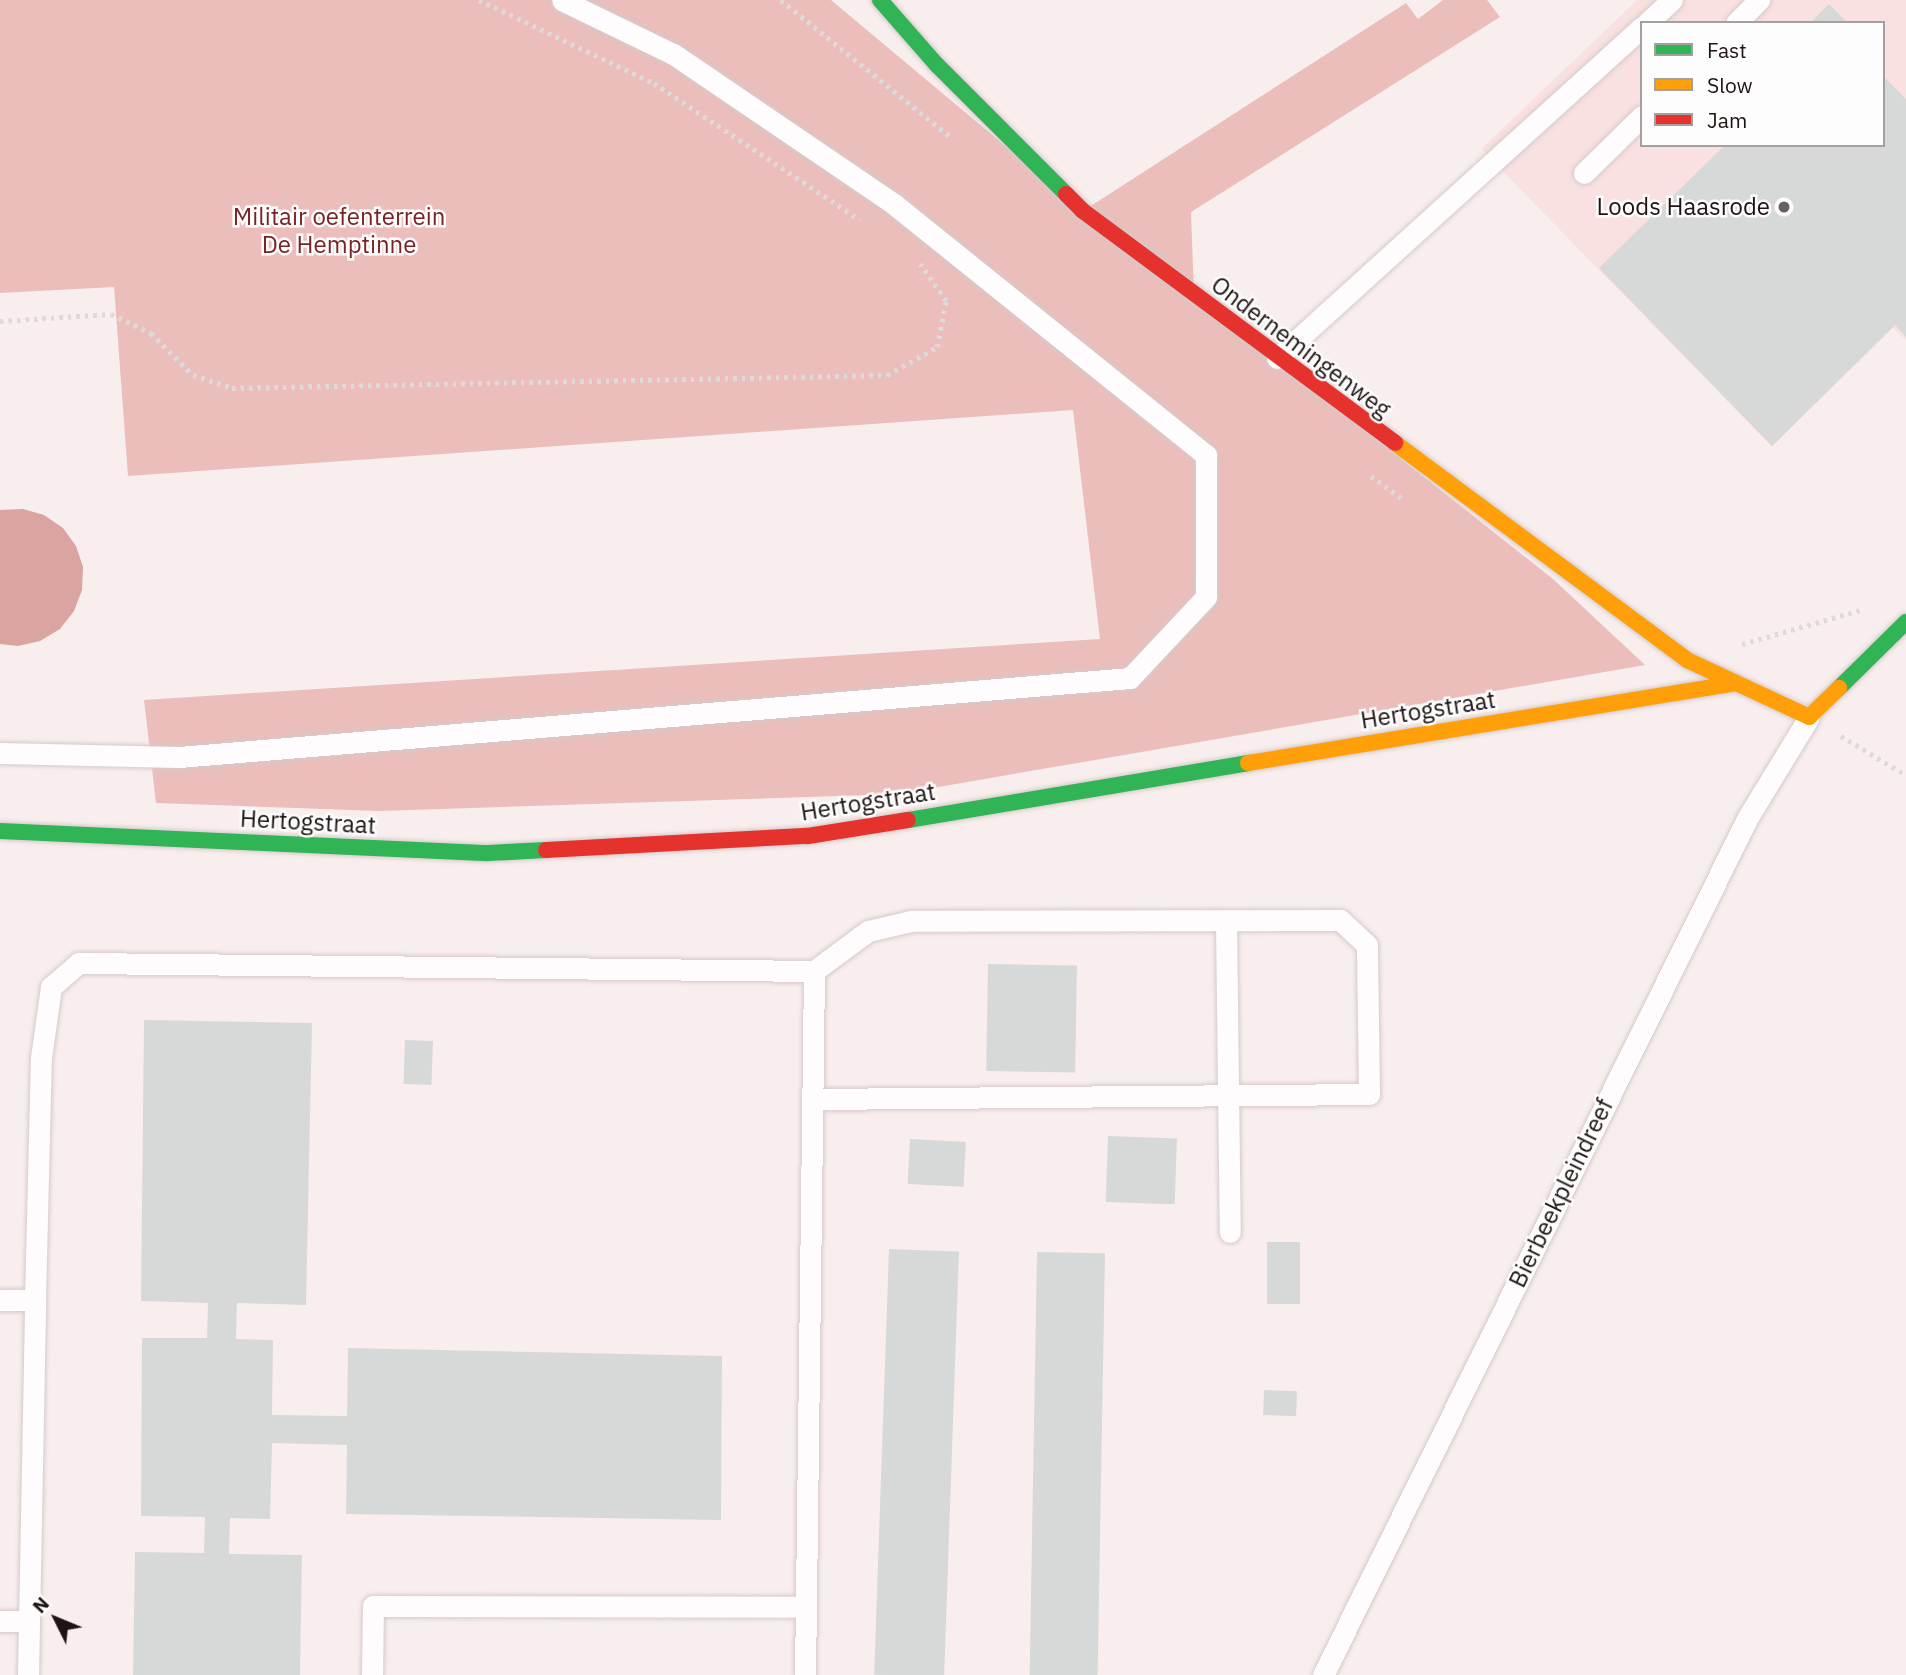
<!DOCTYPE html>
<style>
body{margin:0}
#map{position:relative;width:1906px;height:1675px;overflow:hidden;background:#f9eeee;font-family:"IBM Plex Sans",sans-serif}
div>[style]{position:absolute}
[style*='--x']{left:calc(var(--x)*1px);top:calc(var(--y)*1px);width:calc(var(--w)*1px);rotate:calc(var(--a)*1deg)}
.built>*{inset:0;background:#f8e1e0}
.forest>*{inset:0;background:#ebbebb}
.water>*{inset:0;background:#daa4a0}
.building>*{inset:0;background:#d7d9d9;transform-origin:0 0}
.path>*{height:4.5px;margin-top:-2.25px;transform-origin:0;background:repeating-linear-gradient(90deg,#dedada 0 3.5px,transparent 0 8.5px)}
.roads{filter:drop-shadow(0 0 2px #d5caca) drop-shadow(0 0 2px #d5caca)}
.lane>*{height:21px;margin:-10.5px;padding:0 10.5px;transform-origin:10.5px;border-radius:10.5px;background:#fefcfc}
.fast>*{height:16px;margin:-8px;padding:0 8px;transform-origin:8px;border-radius:8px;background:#30b455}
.slow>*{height:16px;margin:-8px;padding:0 8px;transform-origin:8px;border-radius:8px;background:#ff9f0a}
.jam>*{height:16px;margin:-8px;padding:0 8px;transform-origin:8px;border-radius:8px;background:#e5322d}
.dots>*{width:19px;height:19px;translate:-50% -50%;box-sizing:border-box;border:4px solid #fdfdfd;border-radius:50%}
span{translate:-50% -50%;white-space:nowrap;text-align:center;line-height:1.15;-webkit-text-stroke:5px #fdfdfd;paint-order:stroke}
.poi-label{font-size:24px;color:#1f1413}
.right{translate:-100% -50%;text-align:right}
.park-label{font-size:24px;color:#792325}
.street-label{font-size:24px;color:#1f1413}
.legend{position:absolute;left:1640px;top:21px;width:245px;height:126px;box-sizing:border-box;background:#fdfdfd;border:2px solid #a4a09f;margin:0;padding:9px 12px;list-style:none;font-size:21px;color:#1f1413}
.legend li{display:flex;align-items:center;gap:14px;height:35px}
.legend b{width:35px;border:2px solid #a4a09f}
.north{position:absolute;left:21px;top:1584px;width:70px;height:70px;-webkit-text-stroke:5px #fdfdfd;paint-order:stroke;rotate:313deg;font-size:19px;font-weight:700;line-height:28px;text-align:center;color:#1f1413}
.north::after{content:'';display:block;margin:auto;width:24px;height:32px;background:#1f1413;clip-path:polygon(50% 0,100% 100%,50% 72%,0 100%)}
</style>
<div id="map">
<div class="built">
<i style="clip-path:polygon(evenodd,1637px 0,1906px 0,1906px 340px,1893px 328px,1772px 447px,1481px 149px,1637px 0,1642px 23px,1883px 23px,1883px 145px,1642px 145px,1642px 23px)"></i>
</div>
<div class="forest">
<i style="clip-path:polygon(0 0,831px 0,1083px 211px,1406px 3px,1418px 19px,1443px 0,1487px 0,1500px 17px,1191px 212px,1194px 295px,1553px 579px,1645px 665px,898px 794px,379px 811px,156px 803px,144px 700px,1100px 639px,1073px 410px,128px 476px,114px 287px,0 293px)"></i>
</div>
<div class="water">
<i style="clip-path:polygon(23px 509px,44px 515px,63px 528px,76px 546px,83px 567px,82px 590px,74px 611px,60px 629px,40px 641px,18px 646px,0 644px,0 510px)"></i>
</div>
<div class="building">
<i style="clip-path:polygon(1829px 4px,1848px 23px,1810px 23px)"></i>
<i style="clip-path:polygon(1883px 76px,1906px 99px,1906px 337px,1895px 325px,1772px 446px,1599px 268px,1725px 145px,1883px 145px)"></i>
<i style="left:988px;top:964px;width:89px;height:107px;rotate:1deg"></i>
<i style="clip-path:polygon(144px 1020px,312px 1023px,306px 1305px,237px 1303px,236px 1339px,273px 1340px,272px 1415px,347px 1416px,348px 1348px,722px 1356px,721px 1520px,346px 1514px,347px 1445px,272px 1443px,270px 1519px,230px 1518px,229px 1554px,302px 1555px,300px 1675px,133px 1675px,135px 1552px,204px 1553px,205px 1517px,141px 1516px,142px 1338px,207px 1338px,208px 1303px,141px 1301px)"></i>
<i style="left:405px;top:1040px;width:28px;height:44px;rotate:2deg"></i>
<i style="left:1108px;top:1136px;width:69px;height:66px;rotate:2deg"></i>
<i style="left:910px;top:1139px;width:56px;height:45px;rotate:3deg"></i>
<i style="left:1267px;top:1242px;width:33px;height:62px"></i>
<i style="left:889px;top:1249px;width:70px;height:426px;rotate:2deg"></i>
<i style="left:1037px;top:1252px;width:68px;height:423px;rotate:1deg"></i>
<i style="left:1264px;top:1390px;width:33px;height:25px;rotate:2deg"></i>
</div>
<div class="path">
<i style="--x:479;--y:0;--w:194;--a:25.4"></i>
<i style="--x:654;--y:83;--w:247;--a:33.6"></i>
<i style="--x:781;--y:0;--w:221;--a:38.9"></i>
<i style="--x:0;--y:321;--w:111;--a:-3.6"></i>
<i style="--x:111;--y:314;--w:44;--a:25.4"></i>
<i style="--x:151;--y:333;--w:59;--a:45"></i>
<i style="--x:193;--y:375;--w:41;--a:18.4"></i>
<i style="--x:232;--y:388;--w:655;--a:-1.14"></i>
<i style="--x:887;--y:375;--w:57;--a:-29.2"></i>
<i style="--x:937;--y:347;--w:47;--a:-78.9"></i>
<i style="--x:946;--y:301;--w:45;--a:-125.1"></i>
<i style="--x:1371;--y:476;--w:41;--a:36"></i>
<i style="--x:1742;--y:644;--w:127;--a:-16"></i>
<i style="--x:1841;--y:736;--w:76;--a:31"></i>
</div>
<div class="roads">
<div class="lane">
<i style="--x:1647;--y:23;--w:34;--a:-43"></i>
<i style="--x:1736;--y:23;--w:33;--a:-45"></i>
<i style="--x:1584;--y:173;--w:81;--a:-44.5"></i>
<i style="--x:1277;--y:358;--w:493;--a:-42.2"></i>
<i style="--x:0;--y:753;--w:179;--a:1.3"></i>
<i style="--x:179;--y:757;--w:954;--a:-4.75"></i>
<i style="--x:1130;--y:678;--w:111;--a:-46.8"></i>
<i style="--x:1206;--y:597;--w:142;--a:-90"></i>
<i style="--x:1206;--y:455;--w:400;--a:-141.2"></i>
<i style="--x:894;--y:204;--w:267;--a:-145.8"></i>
<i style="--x:673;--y:54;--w:123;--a:-154.1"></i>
<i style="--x:1226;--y:921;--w:311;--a:89.3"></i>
<i style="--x:812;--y:1099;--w:557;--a:-0.51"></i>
<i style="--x:1369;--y:1094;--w:149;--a:-90.8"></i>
<i style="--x:1367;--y:945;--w:37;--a:-137"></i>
<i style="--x:1340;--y:920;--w:429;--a:179.9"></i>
<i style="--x:911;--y:921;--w:44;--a:166.9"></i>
<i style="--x:868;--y:931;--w:67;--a:143.5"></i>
<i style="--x:0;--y:1300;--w:35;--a:0"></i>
<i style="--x:35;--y:1300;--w:242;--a:-88.6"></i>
<i style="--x:41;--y:1058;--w:72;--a:-82"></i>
<i style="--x:51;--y:987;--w:37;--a:-41"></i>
<i style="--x:79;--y:963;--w:735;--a:0.62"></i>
<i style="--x:814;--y:971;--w:704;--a:90.73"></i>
<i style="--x:0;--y:1621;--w:29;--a:0"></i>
<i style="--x:28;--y:1675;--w:375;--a:-88.9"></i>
<i style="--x:372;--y:1675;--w:69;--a:-89.2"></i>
<i style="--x:373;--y:1606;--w:433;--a:0.1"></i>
<i style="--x:1323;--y:1675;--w:957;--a:-63.65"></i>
<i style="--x:1748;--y:817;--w:117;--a:-58.6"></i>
</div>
<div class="fast">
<i style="--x:880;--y:0;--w:86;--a:48.8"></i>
<i style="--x:937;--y:65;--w:182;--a:45"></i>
<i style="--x:1839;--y:688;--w:94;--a:-44.6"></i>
<i style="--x:908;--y:820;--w:345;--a:-9.5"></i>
<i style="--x:0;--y:831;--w:489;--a:2.6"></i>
<i style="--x:489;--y:853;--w:57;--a:-3"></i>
</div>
<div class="slow">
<i style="--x:1395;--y:443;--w:364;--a:36.6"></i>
<i style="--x:1687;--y:660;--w:135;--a:25"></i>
<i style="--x:1809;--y:717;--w:42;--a:-44"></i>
<i style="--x:1248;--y:763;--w:493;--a:-9.3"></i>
</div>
<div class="jam">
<i style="--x:1066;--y:194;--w:24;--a:45"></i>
<i style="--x:1083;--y:211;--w:389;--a:36.6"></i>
<i style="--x:546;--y:850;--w:262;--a:-3.1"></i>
<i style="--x:808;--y:836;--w:101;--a:-9.1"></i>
</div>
</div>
<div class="dots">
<i style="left:1784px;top:207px;background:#6b6060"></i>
</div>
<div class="poi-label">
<span class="right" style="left:1770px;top:207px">Loods Haasrode</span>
</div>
<div class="park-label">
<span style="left:339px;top:231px">Militair oefenterrein<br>De Hemptinne</span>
</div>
<div class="street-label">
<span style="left:1301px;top:347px;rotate:37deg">Ondernemingenweg</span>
<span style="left:1428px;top:710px;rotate:-9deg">Hertogstraat</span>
<span style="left:868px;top:802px;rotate:-9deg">Hertogstraat</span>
<span style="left:308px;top:822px;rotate:3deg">Hertogstraat</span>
<span style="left:1561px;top:1193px;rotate:-64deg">Bierbeekpleindreef</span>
</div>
<ul class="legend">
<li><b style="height:9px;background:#30b455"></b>Fast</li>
<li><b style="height:9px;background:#ff9f0a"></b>Slow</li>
<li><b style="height:9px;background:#e5322d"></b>Jam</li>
</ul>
<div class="north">N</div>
</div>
